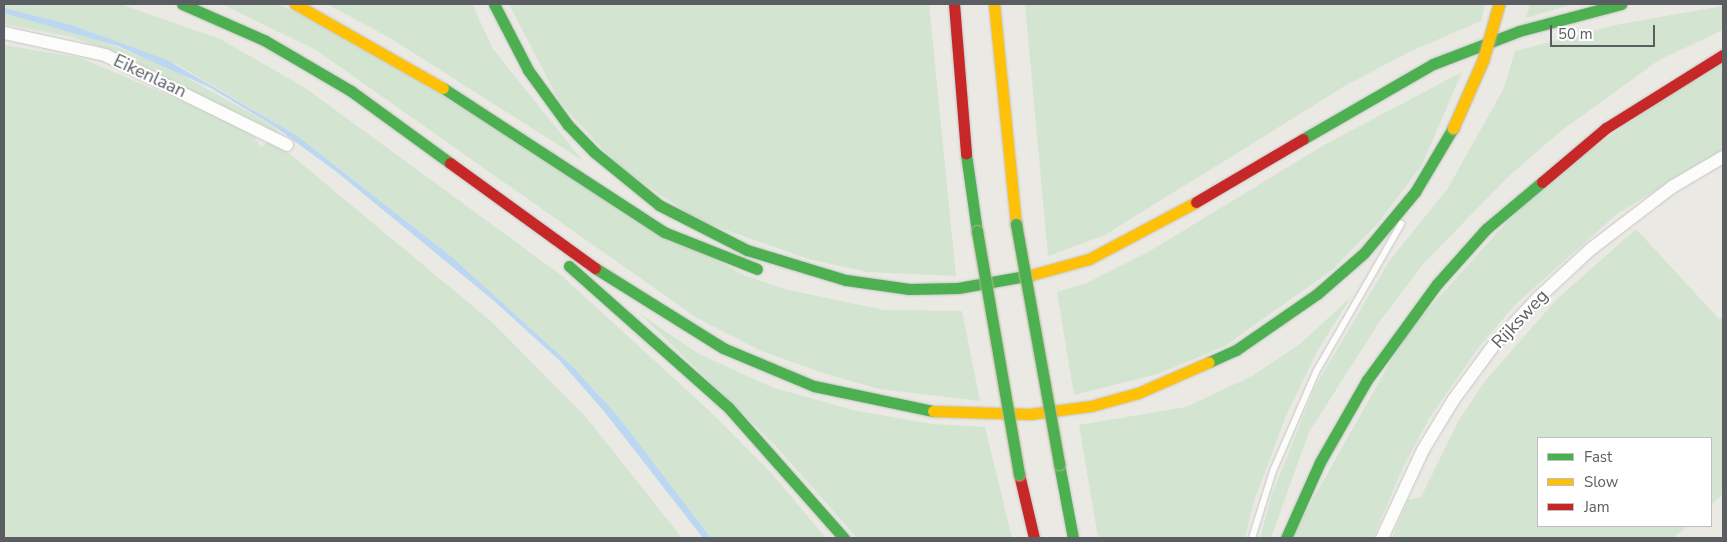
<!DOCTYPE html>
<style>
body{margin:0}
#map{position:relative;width:1727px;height:542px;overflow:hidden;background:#eae9e4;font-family:"Nunito Sans",sans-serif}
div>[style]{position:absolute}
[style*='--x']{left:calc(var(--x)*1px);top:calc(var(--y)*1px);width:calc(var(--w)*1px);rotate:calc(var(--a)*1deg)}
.green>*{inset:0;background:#d3e5d1}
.water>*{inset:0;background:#bbd7f1}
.roads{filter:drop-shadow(0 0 1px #c6c7c6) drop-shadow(0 0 1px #c6c7c6)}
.lane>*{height:6px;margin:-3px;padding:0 3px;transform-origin:3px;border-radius:3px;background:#fcfcfb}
.street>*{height:12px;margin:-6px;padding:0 6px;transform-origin:6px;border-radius:6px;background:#fcfcfb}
.fast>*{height:11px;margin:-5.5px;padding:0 5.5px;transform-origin:5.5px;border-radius:5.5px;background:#4caf50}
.slow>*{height:11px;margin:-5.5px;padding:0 5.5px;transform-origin:5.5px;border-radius:5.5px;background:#ffc107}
.jam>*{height:11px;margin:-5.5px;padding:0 5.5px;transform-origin:5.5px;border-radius:5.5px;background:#c62828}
.bridges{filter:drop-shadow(0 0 1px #bdb495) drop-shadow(0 0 1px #bdb495)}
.fast-bridge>*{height:11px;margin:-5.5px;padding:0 5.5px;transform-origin:5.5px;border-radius:5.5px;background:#4caf50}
.slow-bridge>*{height:11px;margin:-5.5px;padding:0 5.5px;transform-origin:5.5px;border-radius:5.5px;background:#ffc107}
span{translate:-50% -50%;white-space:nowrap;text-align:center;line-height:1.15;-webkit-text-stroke:4px #fff;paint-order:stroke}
.street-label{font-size:18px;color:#5a5d61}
.frame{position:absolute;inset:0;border:5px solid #5a5d61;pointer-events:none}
.legend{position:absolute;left:1537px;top:437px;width:175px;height:90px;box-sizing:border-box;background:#fff;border:1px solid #bdbec0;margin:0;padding:6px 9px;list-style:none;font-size:15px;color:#5a5d61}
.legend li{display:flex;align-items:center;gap:10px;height:25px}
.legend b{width:25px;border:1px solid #bdbec0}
.scale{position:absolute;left:1550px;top:25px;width:105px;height:22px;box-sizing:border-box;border:2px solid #5a5d61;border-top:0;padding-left:6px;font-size:15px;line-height:18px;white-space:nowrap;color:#5a5d61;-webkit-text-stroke:4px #fff;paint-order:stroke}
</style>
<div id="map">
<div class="green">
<i style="clip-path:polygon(4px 4px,120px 4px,220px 39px,304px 87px,561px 275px,714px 415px,773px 475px,826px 538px,711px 538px,617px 415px,572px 366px,453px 258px,296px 135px,178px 65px,72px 25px,4px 8px)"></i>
<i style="clip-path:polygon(222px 4px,279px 4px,334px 31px,741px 274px,784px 289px,884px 310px,962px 311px,980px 401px,879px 389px,826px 374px,761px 351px,697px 318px,316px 50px)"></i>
<i style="clip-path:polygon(327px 4px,472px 4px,493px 49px,582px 160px,390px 38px)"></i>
<i style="clip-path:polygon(509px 4px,929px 4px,956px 276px,868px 272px,808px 259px,698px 220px,619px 167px,559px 101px)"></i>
<i style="clip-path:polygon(1025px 4px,1485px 4px,1481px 21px,1409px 52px,1343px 87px,1105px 235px,1048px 256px)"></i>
<i style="clip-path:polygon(1530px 4px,1572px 4px,1526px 18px)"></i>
<i style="clip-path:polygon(1723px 6px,1723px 30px,1659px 60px,1561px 131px,1509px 176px,1424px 263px,1380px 321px,1309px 432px,1271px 538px,1260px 538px,1272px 494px,1316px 385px,1390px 260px,1448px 188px,1504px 88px,1515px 51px,1620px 24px)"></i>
<i style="clip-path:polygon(4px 13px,75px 31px,164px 65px,274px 126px,286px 141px,119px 53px,71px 37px,4px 24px)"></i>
<i style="clip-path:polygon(4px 45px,81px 58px,231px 122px,253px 135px,261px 147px,268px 142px,279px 145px,493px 323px,586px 417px,682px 538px,4px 538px)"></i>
<i style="clip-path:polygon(1723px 56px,1723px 150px,1617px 214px,1516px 304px,1479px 347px,1430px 417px,1404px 465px,1373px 538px,1291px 538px,1406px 334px,1539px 186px)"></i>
<i style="clip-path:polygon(1462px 72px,1422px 165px,1379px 222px,1332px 270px,1225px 346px,1158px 374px,1074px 395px,1057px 292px,1087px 283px,1150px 251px,1324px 145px)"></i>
<i style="clip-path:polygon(1636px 229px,1719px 319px,1723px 317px,1723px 494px,1711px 505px,1711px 438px,1538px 438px,1538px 526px,1688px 526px,1673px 538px,1392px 538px,1408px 500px,1421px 497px,1459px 420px,1485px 381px,1557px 299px)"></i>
<i style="clip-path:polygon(1351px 297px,1318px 350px,1286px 416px,1254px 501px,1245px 538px,1098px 538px,1079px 425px,1186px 407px,1252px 376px,1300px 344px)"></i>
<i style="clip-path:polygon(639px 313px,697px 353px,774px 388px,857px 411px,932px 424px,985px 427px,1012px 538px,857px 538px,775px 445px)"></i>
</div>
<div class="water">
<i style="clip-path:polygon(4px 8px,72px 25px,167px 60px,296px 135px,453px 258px,572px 366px,617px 415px,711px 538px,703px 538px,603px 410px,559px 360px,493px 300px,338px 173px,274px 126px,211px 88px,118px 46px,4px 13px)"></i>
</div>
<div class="roads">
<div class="lane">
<i style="--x:1252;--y:538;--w:70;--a:-72.6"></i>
<i style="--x:1273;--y:471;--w:108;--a:-66.5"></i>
<i style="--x:1316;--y:372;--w:171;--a:-60.1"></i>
</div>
<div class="street">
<i style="--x:4;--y:33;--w:103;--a:12.3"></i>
<i style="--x:105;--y:55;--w:203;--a:26.3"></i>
<i style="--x:1382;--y:538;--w:97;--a:-65"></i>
<i style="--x:1423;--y:450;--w:60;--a:-58.7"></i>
<i style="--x:1454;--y:399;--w:67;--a:-53.5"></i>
<i style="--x:1494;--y:345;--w:63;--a:-46.9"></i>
<i style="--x:1537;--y:299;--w:74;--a:-42.8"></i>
<i style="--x:1591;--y:249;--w:102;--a:-37.4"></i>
<i style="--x:1672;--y:187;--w:59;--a:-30.5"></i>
</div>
<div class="fast">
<i style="--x:182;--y:4;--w:90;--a:23.7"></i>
<i style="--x:264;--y:40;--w:101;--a:30.4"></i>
<i style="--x:351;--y:91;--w:122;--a:36"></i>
<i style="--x:494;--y:4;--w:74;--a:62.7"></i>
<i style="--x:528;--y:70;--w:68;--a:54"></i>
<i style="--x:568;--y:125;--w:37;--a:46"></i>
<i style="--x:594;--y:152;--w:84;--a:39.2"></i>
<i style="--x:659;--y:205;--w:99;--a:27.1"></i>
<i style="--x:747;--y:250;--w:103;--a:16.9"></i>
<i style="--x:846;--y:280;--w:64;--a:8.1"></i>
<i style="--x:909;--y:289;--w:49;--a:-1.2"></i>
<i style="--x:958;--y:288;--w:74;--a:-10.1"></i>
<i style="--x:443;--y:88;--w:264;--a:33.1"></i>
<i style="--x:664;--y:232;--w:100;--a:21.7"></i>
<i style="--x:1303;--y:139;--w:150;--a:-30"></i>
<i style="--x:1433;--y:64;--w:92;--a:-21"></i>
<i style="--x:1519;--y:31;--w:106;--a:-14.8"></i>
<i style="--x:966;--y:154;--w:78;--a:81.9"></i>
<i style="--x:569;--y:266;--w:213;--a:41.6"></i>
<i style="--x:728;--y:407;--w:175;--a:48.5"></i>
<i style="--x:595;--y:268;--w:151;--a:32"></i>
<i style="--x:723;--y:348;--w:99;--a:22.7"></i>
<i style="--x:814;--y:386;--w:122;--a:11.9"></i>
<i style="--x:1209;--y:362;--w:30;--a:-24"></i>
<i style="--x:1236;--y:350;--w:98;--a:-34.7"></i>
<i style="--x:1317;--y:294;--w:62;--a:-41.1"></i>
<i style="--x:1364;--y:253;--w:80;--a:-50.1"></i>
<i style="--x:1415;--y:192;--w:74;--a:-59.3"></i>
<i style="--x:1059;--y:464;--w:75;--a:79.3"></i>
<i style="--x:1286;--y:538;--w:83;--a:-65.9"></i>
<i style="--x:1320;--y:462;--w:95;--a:-60.2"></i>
<i style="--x:1367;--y:380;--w:119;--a:-53.9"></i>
<i style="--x:1437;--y:284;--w:74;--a:-48.3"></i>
<i style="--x:1486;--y:229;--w:73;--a:-40"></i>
</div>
<div class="slow">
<i style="--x:295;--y:4;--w:170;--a:29.6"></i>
<i style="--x:994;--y:4;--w:221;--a:84.3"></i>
<i style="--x:1031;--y:275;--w:60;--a:-15.4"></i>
<i style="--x:1089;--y:259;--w:121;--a:-28"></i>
<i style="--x:933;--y:411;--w:97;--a:1.8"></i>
<i style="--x:1030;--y:414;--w:62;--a:-7.5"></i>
<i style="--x:1091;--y:406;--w:49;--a:-15.5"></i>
<i style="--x:1138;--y:393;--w:77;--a:-23.6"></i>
</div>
<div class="jam">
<i style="--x:954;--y:4;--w:150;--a:85.4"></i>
<i style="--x:450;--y:163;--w:179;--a:35.9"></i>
<i style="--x:1542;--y:182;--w:84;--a:-40.2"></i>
<i style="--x:1606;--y:128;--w:138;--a:-32"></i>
<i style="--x:1196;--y:202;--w:124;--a:-30.5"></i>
<i style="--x:1019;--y:474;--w:66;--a:76.8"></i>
</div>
</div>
<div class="bridges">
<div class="fast-bridge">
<i style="--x:1016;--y:224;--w:244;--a:79.8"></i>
<i style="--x:977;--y:231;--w:247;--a:80.2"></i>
</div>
<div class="slow-bridge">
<i style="--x:1453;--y:128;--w:74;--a:-66.2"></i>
<i style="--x:1483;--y:60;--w:58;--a:-74.1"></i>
</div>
</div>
<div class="street-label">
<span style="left:150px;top:76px;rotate:25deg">Eikenlaan</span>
<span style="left:1520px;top:319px;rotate:-47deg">Rijksweg</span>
</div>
<div class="frame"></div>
<ul class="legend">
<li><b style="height:6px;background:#4caf50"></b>Fast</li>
<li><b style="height:6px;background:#ffc107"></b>Slow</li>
<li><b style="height:6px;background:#c62828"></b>Jam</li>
</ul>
<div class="scale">50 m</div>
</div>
